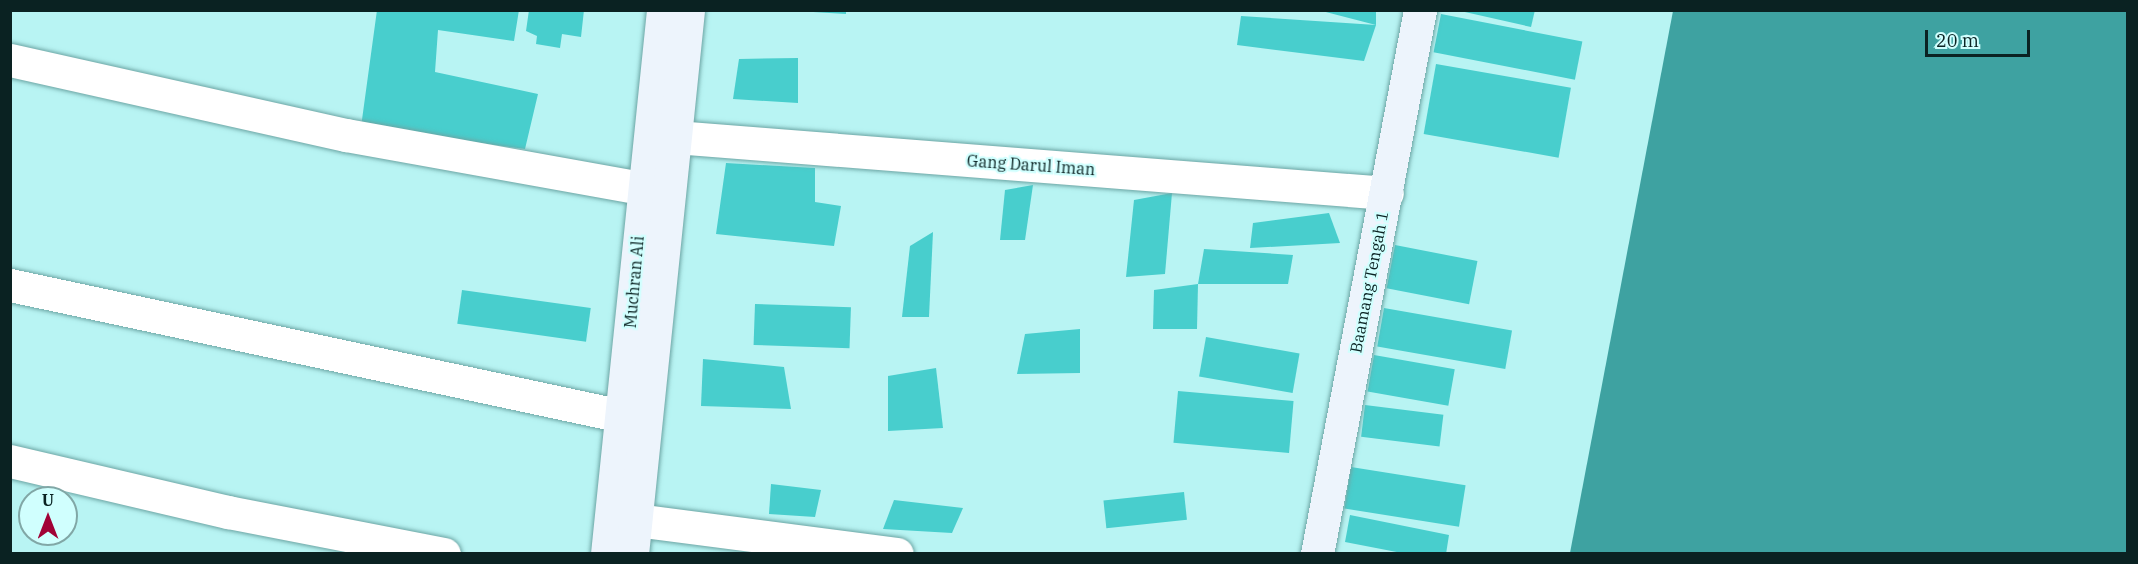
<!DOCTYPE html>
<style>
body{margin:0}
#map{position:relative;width:2138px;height:564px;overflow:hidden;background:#b8f4f3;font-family:"IBM Plex Serif",serif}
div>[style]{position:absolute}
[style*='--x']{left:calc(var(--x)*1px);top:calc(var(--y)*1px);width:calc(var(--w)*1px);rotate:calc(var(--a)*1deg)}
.water>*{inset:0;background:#3ea2a1}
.building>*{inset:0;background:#48cecd;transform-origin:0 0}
.roads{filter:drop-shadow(0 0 2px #6ca5a4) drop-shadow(0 0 2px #6ca5a4)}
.street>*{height:33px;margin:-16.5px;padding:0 16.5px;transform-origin:16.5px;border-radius:16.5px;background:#fff}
.secondary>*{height:33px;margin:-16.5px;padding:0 16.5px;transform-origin:16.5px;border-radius:16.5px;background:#edf4fc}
span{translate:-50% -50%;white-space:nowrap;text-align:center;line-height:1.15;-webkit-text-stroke:4.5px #d0fffe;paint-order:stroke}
.street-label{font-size:16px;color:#0a2222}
.frame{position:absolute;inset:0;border:12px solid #0a2222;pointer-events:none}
.north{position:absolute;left:18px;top:486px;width:60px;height:60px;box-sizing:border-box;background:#d0fffe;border:2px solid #81a7a6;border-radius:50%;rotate:0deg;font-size:16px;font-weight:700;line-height:24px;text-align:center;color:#0a2222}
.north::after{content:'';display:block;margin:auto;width:21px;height:27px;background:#a10236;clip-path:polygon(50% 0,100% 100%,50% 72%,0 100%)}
.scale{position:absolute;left:1925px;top:30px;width:105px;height:27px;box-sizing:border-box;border:3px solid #0a2222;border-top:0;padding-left:8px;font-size:18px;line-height:21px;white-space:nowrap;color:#0a2222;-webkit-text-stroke:4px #d0fffe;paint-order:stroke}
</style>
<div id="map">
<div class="water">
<i style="clip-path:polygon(1673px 11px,2127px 11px,2127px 553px,1570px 553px)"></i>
</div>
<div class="building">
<i style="clip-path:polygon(377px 10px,519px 10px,514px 41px,438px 30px,435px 72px,538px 94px,525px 149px,361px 127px)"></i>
<i style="clip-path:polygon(529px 10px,584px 10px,581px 37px,562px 34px,560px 48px,536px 44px,537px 36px,526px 31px)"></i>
<i style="clip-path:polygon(846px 10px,846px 14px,813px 12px,813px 10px)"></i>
<i style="clip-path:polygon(1318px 10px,1376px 10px,1376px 25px,1364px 61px,1237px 45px,1241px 16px,1376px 25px)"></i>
<i style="clip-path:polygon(1456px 10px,1535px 10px,1531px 27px)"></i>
<i style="left:1441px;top:14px;width:144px;height:39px;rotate:11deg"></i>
<i style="clip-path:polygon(798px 58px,798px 103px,733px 99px,739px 59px)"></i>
<i style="left:1436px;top:64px;width:137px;height:71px;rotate:10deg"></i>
<i style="clip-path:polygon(726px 163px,815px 168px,815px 202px,841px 206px,834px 246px,716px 234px)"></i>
<i style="clip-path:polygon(1033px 185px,1025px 240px,1000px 240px,1005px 190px)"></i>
<i style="clip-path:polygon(1172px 193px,1165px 274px,1126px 277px,1134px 200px)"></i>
<i style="clip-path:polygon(1329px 213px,1340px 243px,1250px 248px,1253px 223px)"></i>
<i style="clip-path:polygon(933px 232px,929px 317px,902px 317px,910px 246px)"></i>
<i style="left:1395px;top:245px;width:84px;height:44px;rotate:11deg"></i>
<i style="clip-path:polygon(1204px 249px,1293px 255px,1288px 284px,1198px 284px)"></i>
<i style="clip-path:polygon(1198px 284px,1197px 329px,1153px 329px,1154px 290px)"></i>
<i style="left:462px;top:290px;width:130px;height:34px;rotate:8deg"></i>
<i style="left:755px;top:304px;width:96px;height:41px;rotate:2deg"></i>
<i style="left:1384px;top:308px;width:130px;height:39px;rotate:10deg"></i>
<i style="clip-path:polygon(1080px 329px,1080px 373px,1017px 374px,1025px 334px)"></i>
<i style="left:1206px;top:337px;width:95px;height:40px;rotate:10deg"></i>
<i style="left:1374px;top:355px;width:82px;height:37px;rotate:10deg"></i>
<i style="clip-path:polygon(703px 359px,784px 367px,791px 409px,701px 406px)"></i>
<i style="clip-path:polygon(936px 368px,943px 428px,888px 431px,888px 376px)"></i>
<i style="left:1178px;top:391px;width:116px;height:52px;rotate:5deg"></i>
<i style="left:1365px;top:405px;width:79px;height:32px;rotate:7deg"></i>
<i style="left:1351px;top:467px;width:116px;height:42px;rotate:9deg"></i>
<i style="clip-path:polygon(771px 484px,821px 490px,815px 517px,769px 514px)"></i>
<i style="left:1184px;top:492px;width:28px;height:81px;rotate:84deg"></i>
<i style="clip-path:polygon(894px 500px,963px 508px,952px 533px,883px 529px)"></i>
<i style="clip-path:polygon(1350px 515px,1449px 535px,1446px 554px,1407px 554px,1345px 542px)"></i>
</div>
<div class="roads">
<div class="street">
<i style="--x:10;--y:60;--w:344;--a:12.6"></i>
<i style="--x:346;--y:135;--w:328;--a:10.2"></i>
<i style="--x:675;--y:137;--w:714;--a:4.5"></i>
<i style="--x:10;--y:285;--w:626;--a:12.08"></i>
<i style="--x:10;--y:461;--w:224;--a:13.2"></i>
<i style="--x:228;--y:512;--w:220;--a:11"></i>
<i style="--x:636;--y:520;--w:263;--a:7.4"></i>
</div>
<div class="secondary">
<i style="--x:607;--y:554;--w:547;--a:-84.12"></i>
<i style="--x:632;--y:554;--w:547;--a:-84.12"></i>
<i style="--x:1317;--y:554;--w:554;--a:-79.28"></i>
</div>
</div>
<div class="street-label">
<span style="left:1031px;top:165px;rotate:4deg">Gang Darul Iman</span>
<span style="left:634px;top:282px;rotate:-85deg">Muchran Ali</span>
<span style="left:1369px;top:282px;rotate:-79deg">Baamang Tengah 1</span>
</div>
<div class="frame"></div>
<div class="north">U</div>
<div class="scale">20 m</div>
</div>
